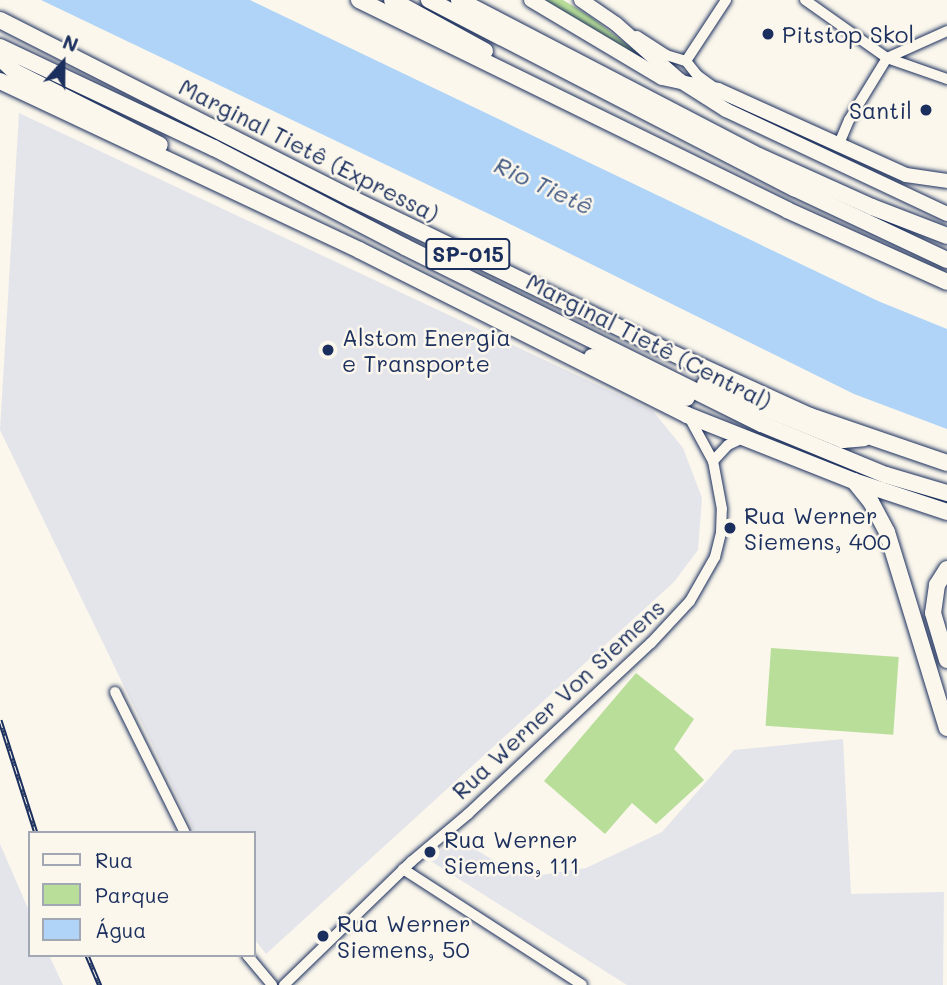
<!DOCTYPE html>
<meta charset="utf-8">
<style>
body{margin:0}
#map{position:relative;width:947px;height:985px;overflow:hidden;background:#fbf7ec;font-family:Mali,sans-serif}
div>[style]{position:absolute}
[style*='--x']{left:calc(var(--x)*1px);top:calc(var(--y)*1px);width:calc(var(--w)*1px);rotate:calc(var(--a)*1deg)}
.built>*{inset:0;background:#e4e4eb}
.green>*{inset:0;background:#b8de99;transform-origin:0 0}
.water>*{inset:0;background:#afd4f8}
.roads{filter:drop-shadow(0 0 2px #1b2f5e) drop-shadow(0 0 2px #1b2f5e)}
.minor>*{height:10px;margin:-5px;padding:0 5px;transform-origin:5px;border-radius:5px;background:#fbf7ec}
.major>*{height:14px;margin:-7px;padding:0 7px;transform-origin:7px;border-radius:7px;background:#fbf7ec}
.highway>*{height:16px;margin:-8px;padding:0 8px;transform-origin:8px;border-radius:8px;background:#fbf7ec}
.rail>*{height:5px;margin-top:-2.5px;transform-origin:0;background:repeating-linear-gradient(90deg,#fbf7ec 0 8px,#1b2f5e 0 16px);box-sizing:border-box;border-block:2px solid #1b2f5e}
.dots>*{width:19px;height:19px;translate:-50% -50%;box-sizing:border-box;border:4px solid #fbf7ec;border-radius:50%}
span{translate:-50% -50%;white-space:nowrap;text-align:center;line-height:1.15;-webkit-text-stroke:5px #fbf7ec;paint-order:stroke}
.shield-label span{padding:2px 5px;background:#fbf7ec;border:2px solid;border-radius:5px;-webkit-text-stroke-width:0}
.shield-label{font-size:21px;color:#1b2f5e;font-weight:700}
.poi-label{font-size:23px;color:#1b2f5e}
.left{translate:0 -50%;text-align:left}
.right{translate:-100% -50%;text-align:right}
.street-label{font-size:23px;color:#1b2f5e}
.water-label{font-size:24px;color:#405884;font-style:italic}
.legend{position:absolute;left:28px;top:831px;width:228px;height:126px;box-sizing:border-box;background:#fbf7ec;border:2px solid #a1a7b3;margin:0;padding:9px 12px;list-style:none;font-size:21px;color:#1b2f5e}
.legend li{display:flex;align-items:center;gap:14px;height:35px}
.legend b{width:35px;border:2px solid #a1a7b3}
.north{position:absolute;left:28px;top:28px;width:70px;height:70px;-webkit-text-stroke:5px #fbf7ec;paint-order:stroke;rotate:21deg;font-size:19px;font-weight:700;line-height:28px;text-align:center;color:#1b2f5e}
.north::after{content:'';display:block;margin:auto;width:24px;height:32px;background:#1b2f5e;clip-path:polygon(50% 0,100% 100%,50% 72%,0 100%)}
</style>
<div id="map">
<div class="built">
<i style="clip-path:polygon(19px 113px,653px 411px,683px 448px,702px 498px,698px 550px,674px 582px,266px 954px,254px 939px,254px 833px,195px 833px,0 430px)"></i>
<i style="clip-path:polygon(843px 739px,851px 894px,944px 892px,943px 985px,627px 985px,429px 860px,456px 838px,500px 864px,541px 875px,586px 868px,662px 832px,734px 750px)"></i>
<i style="clip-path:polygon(0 844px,30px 913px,30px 955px,49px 955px,63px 985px,0 985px)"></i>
</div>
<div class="green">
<i style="clip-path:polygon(543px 0,563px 0,591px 17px,651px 63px,649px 65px)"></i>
<i style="left:771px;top:648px;width:128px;height:78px;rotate:4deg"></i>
<i style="clip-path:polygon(636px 673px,694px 719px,674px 749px,704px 780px,656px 824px,632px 803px,605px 834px,544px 781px)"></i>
</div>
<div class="water">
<i style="clip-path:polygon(41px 0,250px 0,878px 301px,947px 329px,947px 429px,854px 394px,514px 226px)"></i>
</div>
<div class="roads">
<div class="minor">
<i style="--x:805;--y:0;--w:100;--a:35.3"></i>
<i style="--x:887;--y:58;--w:64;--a:19.3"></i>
<i style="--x:637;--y:36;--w:35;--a:33"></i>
<i style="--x:666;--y:55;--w:21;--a:17"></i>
<i style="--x:686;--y:61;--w:18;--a:52"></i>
<i style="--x:697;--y:75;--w:22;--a:36"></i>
<i style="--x:686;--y:61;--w:73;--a:-56.7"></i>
<i style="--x:838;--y:146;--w:28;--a:-67"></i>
<i style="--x:849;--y:120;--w:73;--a:-58.5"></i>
<i style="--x:887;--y:58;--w:66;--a:-24.2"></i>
<i style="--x:713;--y:461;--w:22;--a:-47"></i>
<i style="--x:728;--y:445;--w:17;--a:-25"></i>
<i style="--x:115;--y:692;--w:157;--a:63.6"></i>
<i style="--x:403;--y:869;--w:213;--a:32.9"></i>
<i style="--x:247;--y:955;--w:39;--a:50"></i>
<i style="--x:284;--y:985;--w:178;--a:-44.1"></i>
<i style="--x:412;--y:861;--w:73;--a:-40"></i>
<i style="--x:468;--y:814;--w:250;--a:-43.1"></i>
<i style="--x:651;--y:643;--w:57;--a:-47.1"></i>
<i style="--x:690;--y:601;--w:51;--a:-60.4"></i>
<i style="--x:715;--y:557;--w:25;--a:-76"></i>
<i style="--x:721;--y:533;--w:24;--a:-88"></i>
<i style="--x:722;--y:509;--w:49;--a:-100.6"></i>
<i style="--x:713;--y:461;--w:50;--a:-118.6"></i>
</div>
<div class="major">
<i style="--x:531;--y:0;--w:152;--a:30.8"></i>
<i style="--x:662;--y:78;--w:57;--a:12.1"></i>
<i style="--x:718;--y:90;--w:206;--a:24.3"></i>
<i style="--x:906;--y:175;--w:41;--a:8.3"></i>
<i style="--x:581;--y:0;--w:42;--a:34.4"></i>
<i style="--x:616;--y:24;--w:84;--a:41.6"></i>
<i style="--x:679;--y:80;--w:56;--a:32.6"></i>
<i style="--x:726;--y:110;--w:244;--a:25.2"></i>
</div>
<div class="highway">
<i style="--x:359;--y:0;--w:477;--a:26.1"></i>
<i style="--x:787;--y:210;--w:175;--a:24.2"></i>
<i style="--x:392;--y:0;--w:106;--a:28.7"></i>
<i style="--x:429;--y:0;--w:411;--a:27.3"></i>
<i style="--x:794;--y:188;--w:169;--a:25.2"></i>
<i style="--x:459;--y:0;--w:338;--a:27.5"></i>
<i style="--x:759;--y:156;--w:124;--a:24.3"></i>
<i style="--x:872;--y:207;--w:80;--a:21.1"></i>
<i style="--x:0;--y:20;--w:394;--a:26.9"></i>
<i style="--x:351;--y:198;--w:340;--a:25.8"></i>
<i style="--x:657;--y:346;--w:168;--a:24.6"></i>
<i style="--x:810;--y:416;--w:145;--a:18.9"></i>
<i style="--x:0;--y:47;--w:237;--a:25.3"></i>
<i style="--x:214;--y:148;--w:215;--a:27.4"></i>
<i style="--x:405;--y:247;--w:398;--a:26.4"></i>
<i style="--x:762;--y:424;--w:134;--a:22.4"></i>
<i style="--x:886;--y:475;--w:64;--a:16.4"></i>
<i style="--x:0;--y:58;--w:21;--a:43"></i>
<i style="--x:15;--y:72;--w:162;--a:26.7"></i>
<i style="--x:0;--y:81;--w:397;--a:25.2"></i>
<i style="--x:359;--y:250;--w:367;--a:26.7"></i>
<i style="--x:687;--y:415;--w:180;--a:21.6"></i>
<i style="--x:854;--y:481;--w:98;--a:18.4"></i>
<i style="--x:592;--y:357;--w:103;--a:23.3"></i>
<i style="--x:705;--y:384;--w:149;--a:22.1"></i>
<i style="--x:843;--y:440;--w:21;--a:-5"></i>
<i style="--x:854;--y:481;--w:27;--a:51"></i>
<i style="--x:871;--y:502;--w:34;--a:62"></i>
<i style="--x:887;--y:532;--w:205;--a:73"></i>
<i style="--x:947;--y:569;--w:19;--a:122"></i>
<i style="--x:937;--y:585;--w:28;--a:98"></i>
<i style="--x:933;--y:613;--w:49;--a:73.4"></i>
</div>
</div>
<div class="rail">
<i style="--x:0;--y:720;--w:119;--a:72.3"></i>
<i style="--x:87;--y:955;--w:33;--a:67"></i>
</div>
<div class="dots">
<i style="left:768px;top:34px;background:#1b2f5e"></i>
<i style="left:926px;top:110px;background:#1b2f5e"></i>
<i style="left:328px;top:350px;background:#1b2f5e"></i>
<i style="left:730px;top:528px;background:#1b2f5e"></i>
<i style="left:430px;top:852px;background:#1b2f5e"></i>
<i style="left:323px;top:936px;background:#1b2f5e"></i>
</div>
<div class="shield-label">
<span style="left:468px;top:254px">SP-015</span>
</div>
<div class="poi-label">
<span class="left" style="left:782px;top:34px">Pitstop Skol</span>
<span class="right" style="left:912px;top:110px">Santil</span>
<span class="left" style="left:342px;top:350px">Alstom Energia<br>e Transporte</span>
<span class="left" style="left:744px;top:528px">Rua Werner<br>Siemens, 400</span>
<span class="left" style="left:444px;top:852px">Rua Werner<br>Siemens, 111</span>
<span class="left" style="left:337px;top:936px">Rua Werner<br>Siemens, 50</span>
</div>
<div class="street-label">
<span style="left:309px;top:150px;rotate:27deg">Marginal Tietê (Expressa)</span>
<span style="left:649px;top:341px;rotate:27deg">Marginal Tietê (Central)</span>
<span style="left:558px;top:699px;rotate:-43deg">Rua Werner Von Siemens</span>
</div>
<div class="water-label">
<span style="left:544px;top:185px;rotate:25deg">Rio Tietê</span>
</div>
<ul class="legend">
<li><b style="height:9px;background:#fbf7ec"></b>Rua</li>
<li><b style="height:19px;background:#b8de99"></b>Parque</li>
<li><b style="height:19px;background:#afd4f8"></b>Água</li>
</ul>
<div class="north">N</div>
</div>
